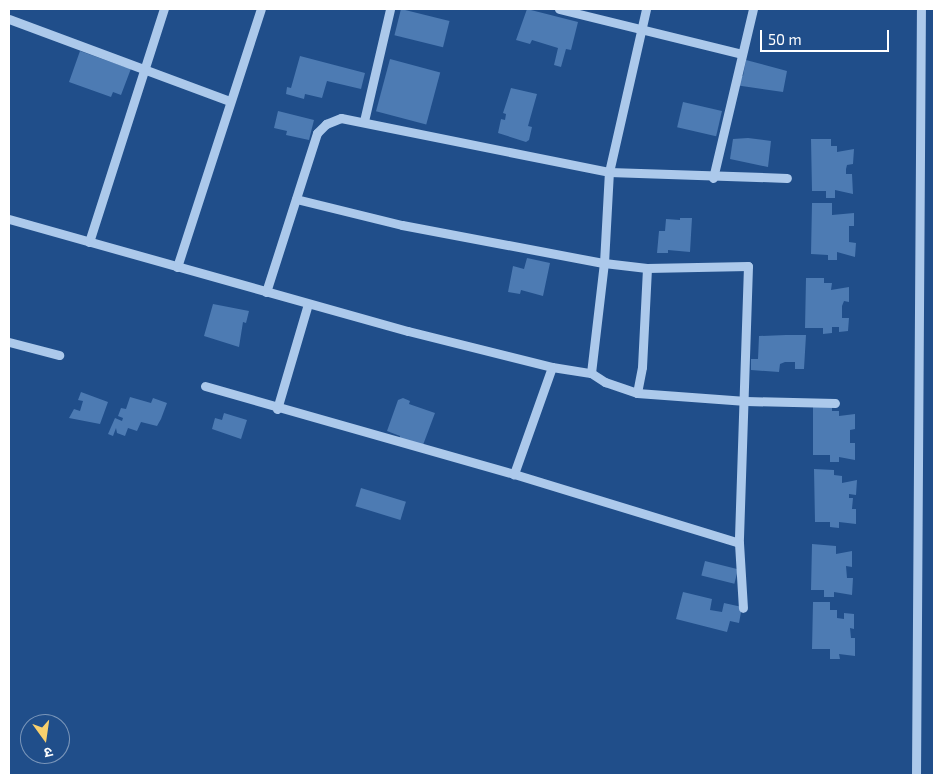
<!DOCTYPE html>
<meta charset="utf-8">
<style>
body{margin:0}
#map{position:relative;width:943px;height:784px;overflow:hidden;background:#204e8a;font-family:"Exo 2","Noto Sans Devanagari",sans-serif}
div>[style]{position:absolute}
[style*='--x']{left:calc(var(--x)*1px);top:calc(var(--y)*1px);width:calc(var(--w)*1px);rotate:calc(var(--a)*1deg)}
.building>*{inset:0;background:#4d7bb3;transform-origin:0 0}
.minor>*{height:9px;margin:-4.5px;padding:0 4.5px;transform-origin:4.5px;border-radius:4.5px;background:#acc9eb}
span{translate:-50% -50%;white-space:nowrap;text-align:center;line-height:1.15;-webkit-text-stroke:4.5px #204e8a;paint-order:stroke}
.frame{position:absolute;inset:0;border:10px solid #fff;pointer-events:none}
.north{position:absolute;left:20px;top:714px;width:50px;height:50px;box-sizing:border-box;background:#204e8a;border:1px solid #7995b9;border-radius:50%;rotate:166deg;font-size:14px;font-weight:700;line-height:20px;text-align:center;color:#fff}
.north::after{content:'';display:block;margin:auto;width:18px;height:22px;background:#f8d06d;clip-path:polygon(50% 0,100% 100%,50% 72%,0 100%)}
.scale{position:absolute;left:760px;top:30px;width:129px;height:22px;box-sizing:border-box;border:2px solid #fff;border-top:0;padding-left:6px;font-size:15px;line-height:18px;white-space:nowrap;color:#fff;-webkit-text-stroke:4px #204e8a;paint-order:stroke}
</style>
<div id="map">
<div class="building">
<i style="left:401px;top:9px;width:50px;height:27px;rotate:14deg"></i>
<i style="clip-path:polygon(527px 9px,578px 22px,571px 50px,566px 49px,561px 67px,554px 65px,558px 48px,532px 40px,530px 44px,516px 40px)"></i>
<i style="clip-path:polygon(80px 51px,125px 67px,126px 63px,132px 66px,121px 95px,113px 92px,111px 97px,69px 82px)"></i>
<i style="clip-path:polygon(300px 56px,365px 73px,361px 89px,327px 81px,322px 98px,305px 94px,304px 99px,286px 94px,287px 87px,291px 88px)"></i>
<i style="left:390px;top:59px;width:52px;height:54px;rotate:15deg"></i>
<i style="clip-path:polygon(746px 60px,787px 71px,783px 92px,735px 85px,737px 75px,743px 76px)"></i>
<i style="clip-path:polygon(511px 88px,537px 94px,528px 126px,532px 127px,529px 140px,526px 142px,498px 133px,501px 119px,505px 120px,506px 114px,503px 113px)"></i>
<i style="left:683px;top:102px;width:40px;height:26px;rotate:13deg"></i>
<i style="clip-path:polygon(278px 111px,314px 120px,309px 140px,286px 135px,287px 131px,274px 128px)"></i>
<i style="clip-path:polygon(748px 138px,771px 141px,768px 167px,730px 159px,733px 139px)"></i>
<i style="clip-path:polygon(811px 139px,831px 139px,831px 146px,837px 146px,837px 152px,854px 149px,853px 164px,847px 165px,846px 169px,846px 174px,852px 174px,853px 194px,835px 190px,835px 198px,826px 198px,826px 191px,812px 191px)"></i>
<i style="clip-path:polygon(812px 203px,832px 203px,832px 215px,854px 213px,854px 226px,849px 226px,849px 242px,856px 243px,855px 257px,837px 252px,837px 260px,828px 260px,828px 255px,811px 254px)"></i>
<i style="clip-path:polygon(680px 218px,692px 218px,690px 252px,668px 250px,668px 253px,657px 253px,659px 231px,665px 231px,666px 219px,680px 220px)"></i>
<i style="clip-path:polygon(527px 258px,550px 263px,543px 296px,521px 290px,520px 294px,508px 292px,513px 266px,524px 269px)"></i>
<i style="clip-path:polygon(806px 278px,824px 278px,824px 283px,832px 283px,831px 290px,849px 287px,849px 302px,844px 301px,842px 306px,842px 318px,849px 318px,848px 331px,839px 332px,839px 327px,832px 327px,832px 333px,823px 334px,823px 328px,805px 328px)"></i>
<i style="clip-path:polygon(213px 304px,249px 311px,246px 323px,243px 322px,239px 347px,204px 336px)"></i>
<i style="clip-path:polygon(786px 335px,806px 335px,804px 369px,795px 369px,795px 362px,785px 362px,780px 364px,779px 372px,751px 370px,751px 359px,758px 359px,759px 336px)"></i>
<i style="clip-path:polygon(81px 392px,108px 402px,100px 424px,69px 418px,74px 409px,80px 411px,83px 401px,78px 400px)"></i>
<i style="clip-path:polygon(130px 397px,151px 403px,153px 398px,167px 403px,161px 419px,157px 426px,141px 422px,137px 431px,128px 428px,125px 436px,117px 433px,116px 428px,113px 436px,108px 434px,115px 418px,122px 421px,123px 418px,118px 416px,121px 408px,126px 409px)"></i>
<i style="clip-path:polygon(403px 398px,410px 401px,409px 404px,435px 413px,423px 445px,399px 440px,400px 436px,387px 431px,398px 400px)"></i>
<i style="clip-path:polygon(813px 404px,832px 404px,832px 411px,839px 411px,839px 416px,855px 414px,855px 429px,850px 430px,850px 443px,855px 443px,855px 460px,839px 457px,839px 462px,830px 462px,830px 455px,813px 455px)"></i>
<i style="clip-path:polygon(224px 413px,247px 420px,241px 439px,212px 429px,215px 418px,222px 420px)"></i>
<i style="clip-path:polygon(814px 469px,834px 470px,834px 475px,842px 476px,842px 483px,857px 480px,856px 495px,849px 494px,849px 498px,853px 498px,852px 509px,856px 509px,856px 524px,839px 522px,839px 528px,830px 527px,830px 522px,815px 522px)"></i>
<i style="left:361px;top:488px;width:47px;height:19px;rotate:17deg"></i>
<i style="clip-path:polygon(812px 544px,836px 546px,836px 554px,852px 551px,852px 567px,846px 566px,847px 578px,853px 578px,852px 595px,834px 592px,834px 597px,824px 597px,824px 590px,811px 590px)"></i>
<i style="left:705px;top:561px;width:34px;height:15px;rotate:14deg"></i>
<i style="clip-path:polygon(683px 592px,712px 599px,710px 610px,722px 612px,724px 603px,742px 607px,739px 623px,730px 621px,727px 632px,676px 619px)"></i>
<i style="clip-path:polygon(813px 602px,830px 602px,830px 610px,837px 610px,837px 618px,844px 619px,844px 613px,854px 614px,854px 629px,850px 628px,851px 638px,855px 638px,855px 656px,839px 654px,840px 659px,830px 659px,830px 649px,812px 649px)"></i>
</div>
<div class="minor">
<i style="--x:559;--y:9;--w:188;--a:13.8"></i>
<i style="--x:9;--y:19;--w:236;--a:20.4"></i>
<i style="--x:364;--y:121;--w:115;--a:-76.9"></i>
<i style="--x:713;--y:178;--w:174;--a:-76.7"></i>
<i style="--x:296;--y:199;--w:109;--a:13.8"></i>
<i style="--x:402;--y:225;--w:206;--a:10.7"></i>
<i style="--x:604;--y:263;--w:43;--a:6.6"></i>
<i style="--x:647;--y:268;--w:101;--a:-1.1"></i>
<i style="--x:748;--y:266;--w:277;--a:91.9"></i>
<i style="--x:739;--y:543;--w:65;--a:86.5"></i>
<i style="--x:9;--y:219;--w:414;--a:15.7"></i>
<i style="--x:408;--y:331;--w:148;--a:14"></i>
<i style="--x:552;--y:367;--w:114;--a:109.6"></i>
<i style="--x:514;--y:474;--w:235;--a:17"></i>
<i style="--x:89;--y:242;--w:245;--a:-72.2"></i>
<i style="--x:177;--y:267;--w:271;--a:-72"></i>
<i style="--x:266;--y:292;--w:167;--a:-72.2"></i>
<i style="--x:317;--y:133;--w:13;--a:-45"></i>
<i style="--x:326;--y:124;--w:16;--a:-22"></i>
<i style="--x:341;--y:118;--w:273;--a:11.4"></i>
<i style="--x:609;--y:172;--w:178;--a:1.9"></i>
<i style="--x:9;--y:342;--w:52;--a:14.6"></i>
<i style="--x:552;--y:367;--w:39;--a:9"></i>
<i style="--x:591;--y:373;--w:17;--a:33"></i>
<i style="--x:605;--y:382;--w:34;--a:19"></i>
<i style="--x:637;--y:393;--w:109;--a:4.2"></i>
<i style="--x:746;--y:401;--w:89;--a:1.3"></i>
<i style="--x:591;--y:373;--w:111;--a:-83.3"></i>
<i style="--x:604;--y:263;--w:91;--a:-86.9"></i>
<i style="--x:609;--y:172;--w:167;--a:-77.2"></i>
<i style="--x:205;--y:386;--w:321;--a:15.9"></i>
<i style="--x:637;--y:393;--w:26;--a:-79"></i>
<i style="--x:642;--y:367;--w:99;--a:-87.1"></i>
<i style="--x:277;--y:409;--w:109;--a:-73.6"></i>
<i style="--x:916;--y:775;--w:766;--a:-89.63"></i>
</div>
<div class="frame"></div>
<div class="north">उ</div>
<div class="scale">50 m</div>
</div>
